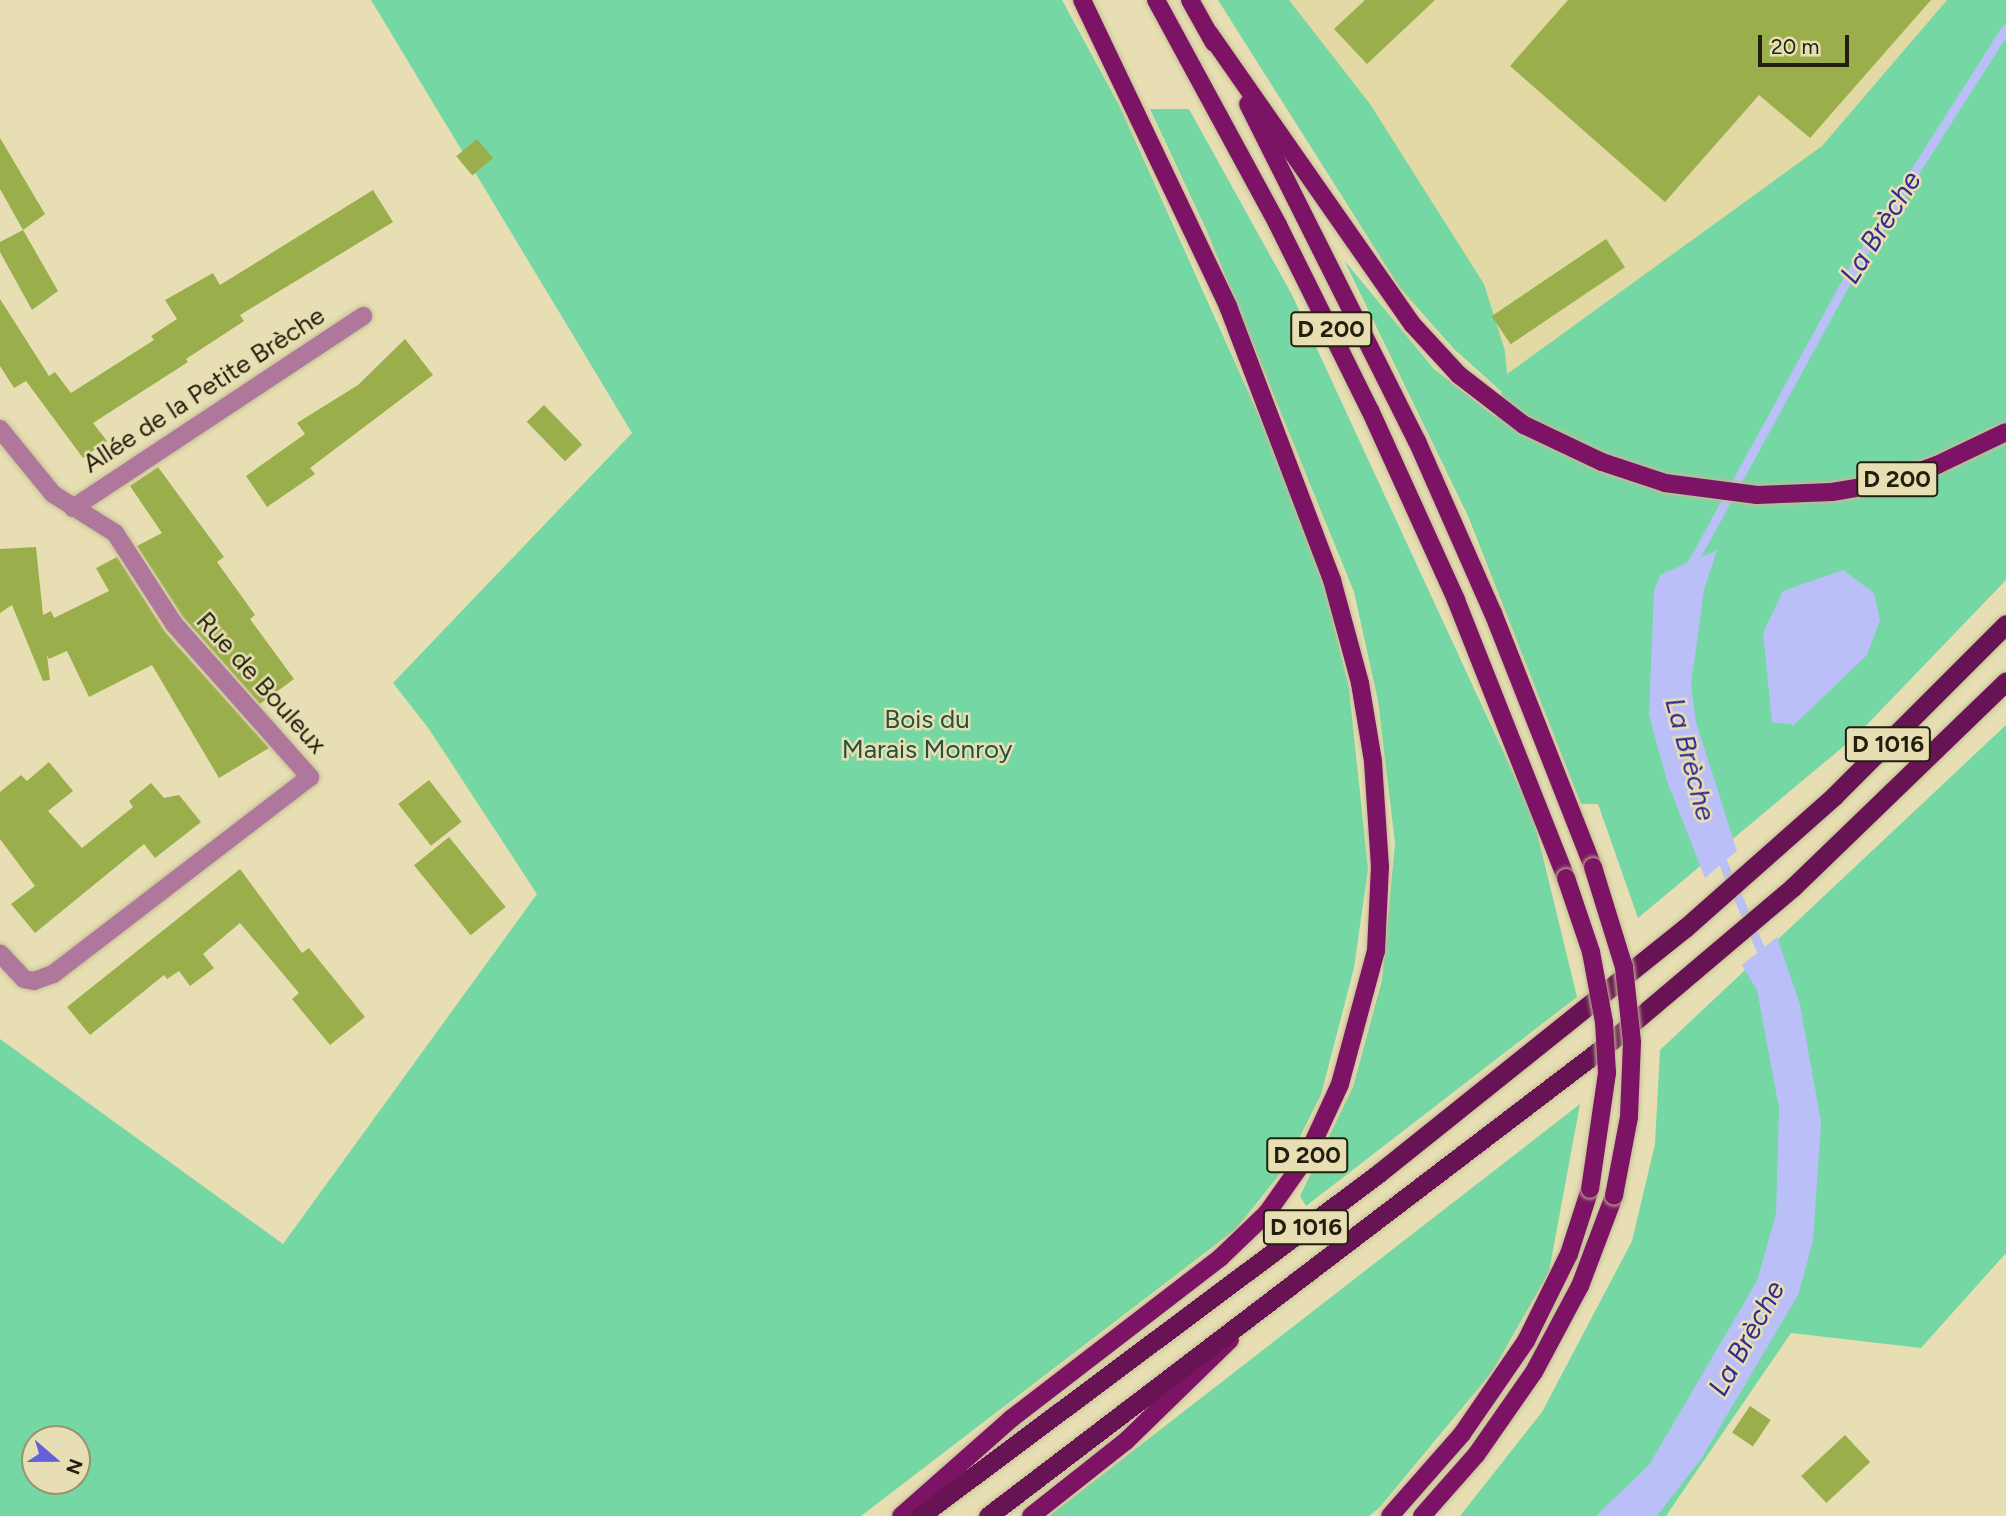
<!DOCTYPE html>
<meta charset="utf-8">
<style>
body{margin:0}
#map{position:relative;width:2006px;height:1516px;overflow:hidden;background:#e7dfb3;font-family:Figtree,sans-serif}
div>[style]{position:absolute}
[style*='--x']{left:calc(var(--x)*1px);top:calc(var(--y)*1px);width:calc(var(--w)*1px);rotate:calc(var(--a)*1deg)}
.built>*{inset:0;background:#e2d9a4}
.green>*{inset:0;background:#75d7a4}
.water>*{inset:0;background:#bac0f7}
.stream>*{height:9px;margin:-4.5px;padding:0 4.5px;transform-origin:4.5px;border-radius:4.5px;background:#bac0f7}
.building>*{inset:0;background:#9aaf4b;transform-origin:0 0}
.roads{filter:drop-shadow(0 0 2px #c4bc95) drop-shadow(0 0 2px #c4bc95)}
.minor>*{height:18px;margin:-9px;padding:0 9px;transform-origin:9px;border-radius:9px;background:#af779c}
.primary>*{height:18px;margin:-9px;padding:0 9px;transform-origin:9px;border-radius:9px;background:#7c1364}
.trunk>*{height:19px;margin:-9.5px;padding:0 9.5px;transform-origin:9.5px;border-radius:9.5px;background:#681354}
.bridges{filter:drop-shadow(0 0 2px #c4bc95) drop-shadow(0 0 2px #c4bc95)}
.primary-bridge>*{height:18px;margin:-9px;padding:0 9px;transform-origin:9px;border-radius:9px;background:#7c1364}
span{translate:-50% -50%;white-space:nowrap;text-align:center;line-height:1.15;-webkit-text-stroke:5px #e7dfb3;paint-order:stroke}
.shield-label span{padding:2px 5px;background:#e7dfb3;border:2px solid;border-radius:5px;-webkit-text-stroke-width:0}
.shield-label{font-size:24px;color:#221f0e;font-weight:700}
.street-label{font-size:26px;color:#221f0e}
.park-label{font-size:26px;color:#24523b}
.water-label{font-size:28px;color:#342a8f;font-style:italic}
.north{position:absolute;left:21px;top:1425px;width:70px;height:70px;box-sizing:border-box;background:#e7dfb3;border:2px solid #989271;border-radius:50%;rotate:110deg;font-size:19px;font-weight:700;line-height:28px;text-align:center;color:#221f0e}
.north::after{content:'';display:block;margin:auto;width:24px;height:32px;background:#6360d9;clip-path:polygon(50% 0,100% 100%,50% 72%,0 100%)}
.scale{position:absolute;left:1758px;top:35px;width:91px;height:32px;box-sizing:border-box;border:4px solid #221f0e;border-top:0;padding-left:9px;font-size:21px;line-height:24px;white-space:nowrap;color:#221f0e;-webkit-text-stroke:5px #e7dfb3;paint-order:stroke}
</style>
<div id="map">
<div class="built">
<i style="clip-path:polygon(1244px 0,1947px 0,1822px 146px,1507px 374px)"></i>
</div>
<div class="green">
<i style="clip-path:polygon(evenodd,371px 0,1062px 0,1120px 107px,1260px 418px,1324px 583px,1349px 688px,1368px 869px,1354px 968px,1321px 1095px,1283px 1170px,1236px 1229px,861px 1516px,0 1516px,0 1039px,283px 1244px,537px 894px,429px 729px,393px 683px,632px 433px,371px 0,35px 1439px,77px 1439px,77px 1481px,35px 1481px,35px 1439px)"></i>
<i style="clip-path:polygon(1218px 0,1289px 0,1370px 104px,1484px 284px,1505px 351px,1507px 374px,1822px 146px,1947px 0,2006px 0,2006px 580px,1856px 736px,1638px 918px,1598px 804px,1581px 804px,1468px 516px,1344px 260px,1434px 369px,1496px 417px,1502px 392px,1454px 349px,1400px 288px)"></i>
<i style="clip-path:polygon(1150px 109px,1189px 109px,1292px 295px,1533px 816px,1577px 997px,1306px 1206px,1300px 1196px,1353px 1087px,1382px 980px,1395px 843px,1378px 701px,1354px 592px,1206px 229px)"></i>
<i style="clip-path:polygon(2006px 725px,2006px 1253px,1921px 1348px,1791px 1333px,1666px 1516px,1460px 1516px,1542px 1412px,1632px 1241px,1655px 1144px,1660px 1050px)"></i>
<i style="clip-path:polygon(1580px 1104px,1549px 1272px,1492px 1372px,1379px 1508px,1369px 1516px,1049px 1516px)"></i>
</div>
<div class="water">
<i style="clip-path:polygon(1717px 550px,1704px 590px,1691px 685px,1696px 722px,1737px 851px,1705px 878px,1667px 781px,1649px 715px,1654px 591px,1660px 575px)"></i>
<i style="clip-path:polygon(1843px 570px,1874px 593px,1880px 620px,1867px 655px,1794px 725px,1772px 722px,1763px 633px,1783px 591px)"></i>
<i style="clip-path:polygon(1777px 937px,1800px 1005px,1821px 1122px,1813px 1241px,1798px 1295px,1701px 1459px,1657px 1516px,1596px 1516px,1649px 1465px,1757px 1281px,1776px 1214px,1779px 1108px,1757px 990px,1742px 965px)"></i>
</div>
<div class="stream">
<i style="--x:1687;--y:572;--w:350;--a:-61.3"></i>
<i style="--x:1855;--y:265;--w:281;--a:-57.5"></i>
<i style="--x:1719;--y:854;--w:116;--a:66.5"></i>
</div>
<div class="building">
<i style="clip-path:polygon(1365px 0,1435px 0,1367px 64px,1334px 29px)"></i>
<i style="clip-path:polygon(1568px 0,1931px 0,1810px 138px,1759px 95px,1665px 202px,1510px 66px)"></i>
<i style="clip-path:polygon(0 138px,45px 214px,23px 230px,0 189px)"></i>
<i style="left:477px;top:139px;width:25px;height:27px;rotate:50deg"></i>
<i style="clip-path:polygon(373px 190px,393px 222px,240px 315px,244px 321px,186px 359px,188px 362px,93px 423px,107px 441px,83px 458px,26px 381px,14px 388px,0 366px,0 299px,49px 376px,55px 372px,71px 393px,154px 340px,151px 336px,177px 319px,165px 300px,213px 273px,220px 285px)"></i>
<i style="clip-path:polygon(23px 230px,58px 291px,32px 310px,0 252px,0 242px)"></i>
<i style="left:1606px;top:239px;width:34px;height:138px;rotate:56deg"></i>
<i style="clip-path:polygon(405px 339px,433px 375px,310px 468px,315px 474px,267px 507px,246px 476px,305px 434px,297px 423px,358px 385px)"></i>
<i style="left:544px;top:405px;width:55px;height:24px;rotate:46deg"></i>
<i style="clip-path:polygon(158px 467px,224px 557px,217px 562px,255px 615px,250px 619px,294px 679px,260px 704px,183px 617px,137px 546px,162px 533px,130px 486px)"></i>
<i style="clip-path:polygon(36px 547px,43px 615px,51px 611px,54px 618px,109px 591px,96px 568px,117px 557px,165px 632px,269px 748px,219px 778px,152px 665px,89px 697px,67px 651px,49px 659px,47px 655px,50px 680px,43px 681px,12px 605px,0 613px,0 549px)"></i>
<i style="clip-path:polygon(49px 762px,73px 791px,48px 811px,82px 848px,133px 807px,129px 801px,151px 783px,164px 798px,179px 795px,201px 822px,155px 858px,144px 844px,35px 933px,11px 904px,35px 886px,0 839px,0 792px,21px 775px,27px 781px)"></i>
<i style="left:429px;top:780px;width:53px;height:39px;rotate:52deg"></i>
<i style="left:449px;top:837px;width:90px;height:45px;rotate:51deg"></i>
<i style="clip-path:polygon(240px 869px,302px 953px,309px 948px,365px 1017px,330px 1045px,292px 999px,299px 993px,240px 923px,203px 954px,214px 968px,190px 986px,179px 971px,167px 979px,164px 975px,90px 1035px,67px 1007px)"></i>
<i style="left:1750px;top:1406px;width:25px;height:32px;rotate:34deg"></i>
<i style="left:1845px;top:1435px;width:37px;height:60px;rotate:47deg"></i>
</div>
<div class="roads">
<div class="minor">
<i style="--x:0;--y:429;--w:84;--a:50.8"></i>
<i style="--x:53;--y:494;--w:73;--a:32.2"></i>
<i style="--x:115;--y:533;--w:108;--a:57"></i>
<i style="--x:174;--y:624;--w:205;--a:48.4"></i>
<i style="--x:310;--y:777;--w:324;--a:142.5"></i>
<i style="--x:53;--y:974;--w:20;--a:160"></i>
<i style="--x:34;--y:981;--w:10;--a:-169"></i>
<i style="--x:24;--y:979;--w:35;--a:-133"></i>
<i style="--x:73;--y:508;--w:348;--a:-33.5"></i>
</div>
<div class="primary">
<i style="--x:1156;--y:0;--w:256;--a:61.5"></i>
<i style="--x:1278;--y:225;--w:207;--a:63.6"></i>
<i style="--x:1370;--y:410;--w:209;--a:65.6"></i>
<i style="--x:1456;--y:600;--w:299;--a:68.4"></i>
<i style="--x:1190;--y:0;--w:49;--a:60.8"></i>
<i style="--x:1209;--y:33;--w:356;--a:55.1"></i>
<i style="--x:1413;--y:325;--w:68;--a:47.4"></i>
<i style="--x:1459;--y:375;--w:82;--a:37.6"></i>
<i style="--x:1524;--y:425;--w:86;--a:25.4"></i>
<i style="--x:1602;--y:462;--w:66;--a:18.4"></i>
<i style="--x:1665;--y:483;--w:93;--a:7.4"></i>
<i style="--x:1757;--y:495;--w:75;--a:-2.3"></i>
<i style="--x:1832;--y:492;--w:55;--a:-9.5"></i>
<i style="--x:1886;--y:483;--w:54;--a:-19.4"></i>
<i style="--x:1937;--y:465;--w:76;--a:-25.6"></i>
<i style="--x:1248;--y:104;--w:377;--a:63.4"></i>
<i style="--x:1417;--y:441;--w:188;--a:66.2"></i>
<i style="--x:1493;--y:613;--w:273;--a:68.5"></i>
<i style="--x:901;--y:1516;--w:147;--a:-41.4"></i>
<i style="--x:1011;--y:1419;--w:264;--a:-37.6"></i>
<i style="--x:1220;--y:1258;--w:65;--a:-43.8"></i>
<i style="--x:1267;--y:1213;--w:67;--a:-54.7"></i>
<i style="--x:1306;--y:1158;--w:81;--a:-65.3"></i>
<i style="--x:1340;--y:1084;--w:138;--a:-74.9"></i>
<i style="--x:1376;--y:951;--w:84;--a:-87.3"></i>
<i style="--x:1380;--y:867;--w:106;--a:-93.8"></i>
<i style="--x:1373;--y:761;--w:79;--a:-99.5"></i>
<i style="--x:1360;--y:683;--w:107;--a:-105.2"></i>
<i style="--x:1332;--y:580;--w:293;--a:-110.8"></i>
<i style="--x:1228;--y:306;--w:339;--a:-115.5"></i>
<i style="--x:1031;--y:1516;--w:121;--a:-38.3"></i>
<i style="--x:1126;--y:1441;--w:145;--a:-44.2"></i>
<i style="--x:1390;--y:1516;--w:109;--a:-48.7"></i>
<i style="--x:1462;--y:1434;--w:113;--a:-55.5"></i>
<i style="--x:1526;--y:1341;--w:97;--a:-63.7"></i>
<i style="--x:1569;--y:1254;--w:68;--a:-72.1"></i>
<i style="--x:1422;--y:1516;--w:81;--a:-48.5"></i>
<i style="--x:1476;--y:1455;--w:101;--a:-55.1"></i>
<i style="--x:1534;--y:1372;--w:98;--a:-61.9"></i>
<i style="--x:1580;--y:1286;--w:96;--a:-69.3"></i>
</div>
<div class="trunk">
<i style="--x:920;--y:1516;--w:573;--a:-36.77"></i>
<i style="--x:1379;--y:1173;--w:392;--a:-38.7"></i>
<i style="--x:1685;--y:928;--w:199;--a:-41.5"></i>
<i style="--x:1834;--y:796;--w:243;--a:-45"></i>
<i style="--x:988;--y:1516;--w:776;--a:-37.3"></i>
<i style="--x:1605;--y:1046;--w:246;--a:-40.2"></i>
<i style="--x:1793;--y:887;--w:296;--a:-44"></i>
</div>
</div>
<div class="bridges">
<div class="primary-bridge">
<i style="--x:1593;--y:867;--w:105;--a:72.8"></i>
<i style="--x:1624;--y:967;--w:75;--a:83.9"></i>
<i style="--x:1632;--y:1042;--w:75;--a:92.3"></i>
<i style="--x:1629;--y:1117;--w:80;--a:100.8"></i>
<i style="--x:1566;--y:878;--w:78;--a:71.3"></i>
<i style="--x:1591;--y:952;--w:71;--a:79.5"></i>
<i style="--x:1604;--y:1022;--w:51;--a:86.6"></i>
<i style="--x:1607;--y:1073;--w:117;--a:98.3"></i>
</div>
</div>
<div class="shield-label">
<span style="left:1331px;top:329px">D 200</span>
<span style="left:1897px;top:479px">D 200</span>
<span style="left:1888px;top:744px">D 1016</span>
<span style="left:1307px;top:1155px">D 200</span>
<span style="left:1306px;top:1227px">D 1016</span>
</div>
<div class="street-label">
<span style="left:204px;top:390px;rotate:-33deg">Allée de la Petite Brèche</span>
<span style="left:261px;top:683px;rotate:48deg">Rue de Bouleux</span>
</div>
<div class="park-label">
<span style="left:927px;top:735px">Bois du<br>Marais Monroy</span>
</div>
<div class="water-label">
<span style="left:1880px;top:227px;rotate:-58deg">La Brèche</span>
<span style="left:1691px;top:759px;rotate:75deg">La Brèche</span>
<span style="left:1746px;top:1338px;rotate:-61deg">La Brèche</span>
</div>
<div class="north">N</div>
<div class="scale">20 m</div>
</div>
